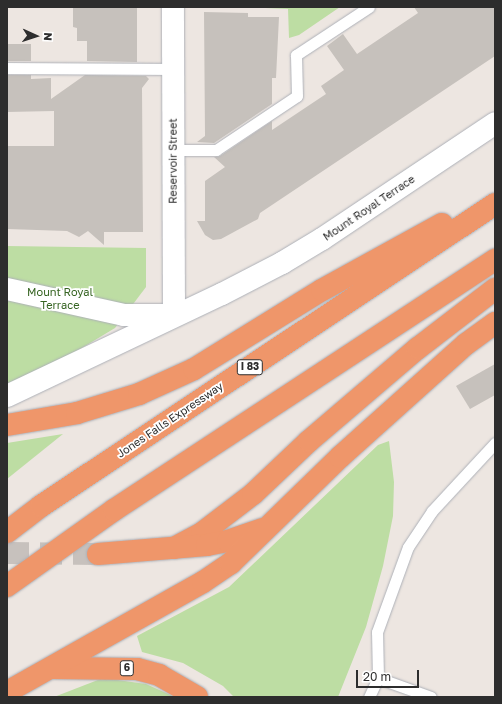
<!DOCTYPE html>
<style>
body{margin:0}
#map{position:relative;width:502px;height:704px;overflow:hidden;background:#ede6e1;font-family:"Golos Text",sans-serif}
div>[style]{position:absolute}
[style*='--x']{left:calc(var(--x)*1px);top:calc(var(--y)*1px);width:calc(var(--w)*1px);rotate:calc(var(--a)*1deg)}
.green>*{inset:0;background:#bddda3}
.building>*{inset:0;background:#c6c1bc;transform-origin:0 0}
.motorway-tunnel>*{height:22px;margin-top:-11px;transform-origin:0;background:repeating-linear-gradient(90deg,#c7c1bd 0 22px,transparent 0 33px)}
.roads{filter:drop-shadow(0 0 1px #adb0b7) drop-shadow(0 0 1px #adb0b7)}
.service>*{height:11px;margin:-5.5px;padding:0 5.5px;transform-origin:5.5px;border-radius:5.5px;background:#fff}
.minor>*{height:22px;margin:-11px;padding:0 11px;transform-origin:11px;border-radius:11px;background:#fff}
.tertiary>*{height:22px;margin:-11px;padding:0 11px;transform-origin:11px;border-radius:11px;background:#fff}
.motorway>*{height:22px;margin:-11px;padding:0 11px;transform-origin:11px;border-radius:11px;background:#ef966a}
span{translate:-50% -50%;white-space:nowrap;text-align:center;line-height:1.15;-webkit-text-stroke:3.5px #fff;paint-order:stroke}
.shield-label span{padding:1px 3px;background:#fff;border:1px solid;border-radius:3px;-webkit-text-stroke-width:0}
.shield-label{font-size:10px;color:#2d2d2d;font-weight:700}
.street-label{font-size:11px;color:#2d2d2d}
.park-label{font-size:11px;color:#366422}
.frame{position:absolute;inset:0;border:8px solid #2d2d2d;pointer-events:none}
.north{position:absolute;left:16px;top:16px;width:40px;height:40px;-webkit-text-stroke:3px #fff;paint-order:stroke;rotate:93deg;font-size:11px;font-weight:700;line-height:16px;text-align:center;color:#2d2d2d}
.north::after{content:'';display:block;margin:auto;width:14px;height:18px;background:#2d2d2d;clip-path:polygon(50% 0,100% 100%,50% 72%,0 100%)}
.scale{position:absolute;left:356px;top:670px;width:63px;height:18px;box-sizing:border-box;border:2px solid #2d2d2d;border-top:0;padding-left:5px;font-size:12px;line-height:14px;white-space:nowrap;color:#2d2d2d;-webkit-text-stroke:3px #fff;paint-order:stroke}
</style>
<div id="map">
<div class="green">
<i style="clip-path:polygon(243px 7px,340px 7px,299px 35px,289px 38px,288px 9px)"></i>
<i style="clip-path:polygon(7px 246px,146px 248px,146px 287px,115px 328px,57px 363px,7px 384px)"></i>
<i style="clip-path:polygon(63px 434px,7px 479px,7px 443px)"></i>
<i style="clip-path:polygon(389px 441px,394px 482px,393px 516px,383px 566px,366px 627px,338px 697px,234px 697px,223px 686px,183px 663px,142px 652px,137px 636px,229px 587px,378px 445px)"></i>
<i style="clip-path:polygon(103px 678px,146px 684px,175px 697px,54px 697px)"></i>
</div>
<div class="building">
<i style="clip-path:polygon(73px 7px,137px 7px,137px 62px,87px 61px,87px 41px,77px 41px,77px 28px,73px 27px)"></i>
<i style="clip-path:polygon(414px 7px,495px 7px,495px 56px,260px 213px,258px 219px,221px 239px,213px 240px,205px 235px,197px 221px,205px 221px,205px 181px,225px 167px,214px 157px,220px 156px,272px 121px,272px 130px,326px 94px,321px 86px,344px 70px,327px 46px,343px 34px,357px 54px,418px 13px)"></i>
<i style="clip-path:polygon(204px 12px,248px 13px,248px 17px,279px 17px,276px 78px,272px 78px,272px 104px,214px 143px,197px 142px,205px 136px)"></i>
<i style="left:7px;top:44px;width:24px;height:17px"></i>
<i style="clip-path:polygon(7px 75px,31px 75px,31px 79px,51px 78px,51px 99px,85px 75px,146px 76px,149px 79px,142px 88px,143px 232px,104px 232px,104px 245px,88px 231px,79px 237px,67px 231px,7px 229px,7px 146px,54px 146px,54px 111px,7px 112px)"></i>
<i style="clip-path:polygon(495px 364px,495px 395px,470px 409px,456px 386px)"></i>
</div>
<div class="motorway-tunnel">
<i style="--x:7;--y:553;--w:91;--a:0.6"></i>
</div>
<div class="roads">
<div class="service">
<i style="--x:7;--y:68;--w:166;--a:0.3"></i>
<i style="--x:173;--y:150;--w:43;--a:0"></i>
<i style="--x:216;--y:150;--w:97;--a:-33.7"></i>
<i style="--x:297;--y:96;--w:41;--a:-91.4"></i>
<i style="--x:296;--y:55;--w:87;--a:-33.3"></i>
<i style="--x:378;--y:678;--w:56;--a:19.7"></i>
<i style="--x:369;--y:697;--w:21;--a:-65"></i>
<i style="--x:378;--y:678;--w:46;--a:-91.2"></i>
<i style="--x:377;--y:632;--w:90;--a:-70"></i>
<i style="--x:408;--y:547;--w:43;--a:-56.3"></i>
<i style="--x:432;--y:511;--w:93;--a:-47.2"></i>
</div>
<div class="minor">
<i style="--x:7;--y:289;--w:120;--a:12.5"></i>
<i style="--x:124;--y:315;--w:50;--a:0"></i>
<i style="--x:174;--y:315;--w:308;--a:-90.2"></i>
</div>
<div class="tertiary">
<i style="--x:7;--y:396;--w:238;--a:-25.4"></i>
<i style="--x:222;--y:294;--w:68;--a:-27.3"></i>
<i style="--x:282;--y:263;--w:47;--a:-31"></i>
<i style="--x:322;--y:239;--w:208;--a:-33.8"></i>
</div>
<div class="motorway">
<i style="--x:7;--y:425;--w:71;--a:-9.7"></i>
<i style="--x:77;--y:413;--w:65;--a:-17"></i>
<i style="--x:139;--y:394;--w:60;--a:-24.4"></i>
<i style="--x:194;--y:369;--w:150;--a:-31.7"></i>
<i style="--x:322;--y:290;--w:137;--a:-28.8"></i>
<i style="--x:7;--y:532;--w:43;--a:-37.4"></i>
<i style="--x:41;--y:506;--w:545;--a:-33.63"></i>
<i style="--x:174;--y:548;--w:32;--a:-28"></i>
<i style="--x:202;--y:533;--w:64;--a:-37.4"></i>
<i style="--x:253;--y:494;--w:77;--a:-43.4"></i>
<i style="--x:309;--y:441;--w:143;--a:-40.5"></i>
<i style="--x:418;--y:348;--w:97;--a:-37.5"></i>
<i style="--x:98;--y:554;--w:109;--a:-4.7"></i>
<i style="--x:207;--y:545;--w:21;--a:-11"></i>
<i style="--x:228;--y:541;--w:37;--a:-19"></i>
<i style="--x:7;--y:586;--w:131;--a:-35.4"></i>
<i style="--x:114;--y:510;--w:456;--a:-33.3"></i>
<i style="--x:52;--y:668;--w:85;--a:0.7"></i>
<i style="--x:137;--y:669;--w:23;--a:15"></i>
<i style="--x:159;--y:675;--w:44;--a:30.1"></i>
<i style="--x:7;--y:692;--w:225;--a:-29.3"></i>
<i style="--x:203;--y:582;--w:34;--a:-34"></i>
<i style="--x:231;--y:563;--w:152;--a:-44.2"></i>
<i style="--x:340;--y:457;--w:169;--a:-41.9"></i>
<i style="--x:466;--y:344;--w:36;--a:-36"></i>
</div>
</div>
<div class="shield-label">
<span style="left:250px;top:367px">I 83</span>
<span style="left:127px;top:668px">6</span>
</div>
<div class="street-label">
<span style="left:173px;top:161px;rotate:-90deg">Reservoir Street</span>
<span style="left:369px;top:208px;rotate:-34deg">Mount Royal Terrace</span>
<span style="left:170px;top:420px;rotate:-34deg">Jones Falls Expressway</span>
</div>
<div class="park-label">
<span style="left:60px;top:299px">Mount Royal<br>Terrace</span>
</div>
<div class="frame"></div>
<div class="north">N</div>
<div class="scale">20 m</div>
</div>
